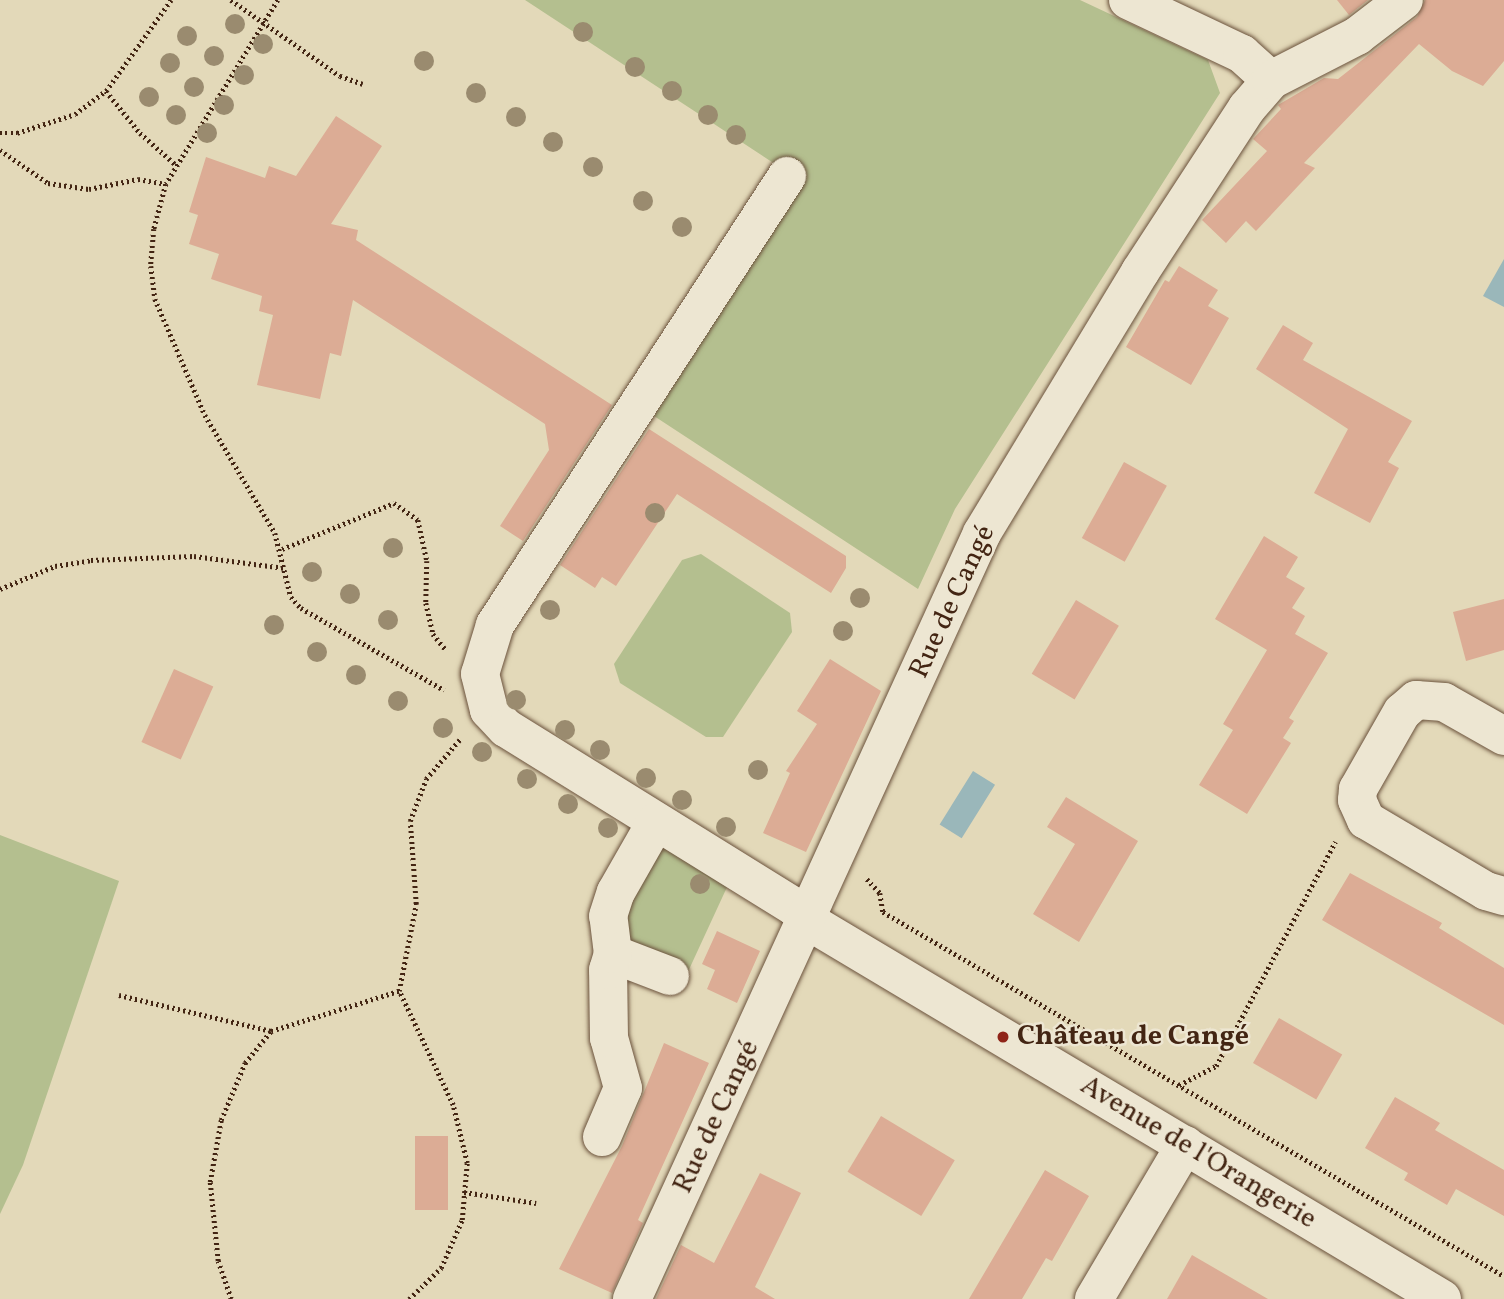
<!DOCTYPE html>
<meta charset="utf-8">
<style>
body{margin:0}
#map{position:relative;width:1504px;height:1299px;overflow:hidden;background:#e3d9b9;font-family:Vollkorn,serif}
div>[style]{position:absolute}
[style*='--x']{left:calc(var(--x)*1px);top:calc(var(--y)*1px);width:calc(var(--w)*1px);rotate:calc(var(--a)*1deg)}
.green>*{inset:0;background:#b4bf8f}
.water>*{inset:0;background:#9ab7ba;transform-origin:0 0}
.building>*{inset:0;background:#dcac95;transform-origin:0 0}
.path>*{height:4.5px;margin-top:-2.25px;transform-origin:0;background:repeating-linear-gradient(90deg,#432513 0 2px,transparent 0 5.5px)}
.roads{filter:drop-shadow(0 0 2px #6b523c) drop-shadow(0 0 2px #6b523c)}
.minor>*{height:38px;margin:-19px;padding:0 19px;transform-origin:19px;border-radius:19px;background:#ede6d2}
.trees>*{width:20px;height:20px;margin:-10px;border-radius:50%;background:#9a8b6f}
.dots>*{width:19px;height:19px;translate:-50% -50%;box-sizing:border-box;border:4px solid #ede6d2;border-radius:50%}
span{translate:-50% -50%;white-space:nowrap;text-align:center;line-height:1.15;-webkit-text-stroke:5px #ede6d2;paint-order:stroke}
.street-label{font-size:28px;color:#432513}
.poi-label{font-size:28px;color:#432513;font-weight:700}
.left{translate:0 -50%;text-align:left}
</style>
<div id="map">
<div class="green">
<i style="clip-path:polygon(525px 0,1080px 0,1208px 60px,1220px 93px,955px 509px,918px 589px,654px 416px,804px 183px)"></i>
<i style="clip-path:polygon(701px 554px,790px 613px,792px 632px,723px 737px,706px 737px,620px 683px,614px 664px,682px 560px)"></i>
<i style="clip-path:polygon(0 835px,119px 881px,23px 1165px,0 1214px)"></i>
<i style="clip-path:polygon(657px 843px,728px 885px,686px 976px,628px 944px,622px 914px)"></i>
</div>
<div class="water">
<i style="clip-path:polygon(1504px 259px,1504px 307px,1483px 296px)"></i>
<i style="left:973px;top:771px;width:26px;height:63px;rotate:32deg"></i>
</div>
<div class="building">
<i style="clip-path:polygon(1337px 0,1368px 0,1349px 15px)"></i>
<i style="clip-path:polygon(1425px 0,1504px 0,1504px 61px,1483px 86px,1452px 71px,1419px 44px,1304px 163px,1315px 168px,1256px 231px,1246px 221px,1226px 243px,1202px 220px,1267px 151px,1253px 139px,1281px 109px,1278px 105px,1324px 78px,1338px 79px,1417px 17px)"></i>
<i style="clip-path:polygon(336px 116px,382px 146px,331px 224px,358px 230px,356px 240px,612px 405px,523px 541px,500px 526px,549px 450px,545px 424px,353px 300px,341px 356px,330px 353px,320px 399px,257px 385px,273px 315px,259px 311px,262px 296px,211px 279px,219px 254px,189px 244px,198px 215px,189px 212px,206px 157px,265px 178px,269px 166px,296px 176px)"></i>
<i style="clip-path:polygon(1179px 266px,1218px 290px,1208px 306px,1229px 318px,1191px 385px,1126px 347px,1165px 280px,1169px 282px)"></i>
<i style="clip-path:polygon(1283px 325px,1313px 343px,1303px 360px,1412px 421px,1388px 462px,1399px 468px,1370px 523px,1314px 493px,1348px 429px,1256px 369px)"></i>
<i style="clip-path:polygon(649px 429px,846px 556px,846px 568px,831px 593px,677px 494px,616px 586px,602px 577px,595px 588px,560px 565px)"></i>
<i style="left:1124px;top:462px;width:49px;height:87px;rotate:29deg"></i>
<i style="clip-path:polygon(1264px 536px,1298px 557px,1286px 577px,1305px 588px,1292px 608px,1305px 616px,1295px 634px,1328px 653px,1289px 718px,1294px 721px,1283px 738px,1291px 743px,1247px 814px,1199px 785px,1233px 730px,1223px 724px,1267px 650px,1215px 619px)"></i>
<i style="clip-path:polygon(1504px 599px,1504px 650px,1466px 661px,1453px 612px)"></i>
<i style="left:1076px;top:600px;width:50px;height:86px;rotate:31deg"></i>
<i style="clip-path:polygon(830px 659px,881px 691px,806px 852px,763px 833px,790px 773px,786px 771px,817px 724px,797px 711px)"></i>
<i style="left:174px;top:669px;width:43px;height:80px;rotate:24deg"></i>
<i style="clip-path:polygon(1066px 797px,1138px 841px,1079px 942px,1033px 914px,1075px 844px,1047px 827px)"></i>
<i style="clip-path:polygon(1350px 873px,1442px 923px,1439px 928px,1504px 968px,1504px 1025px,1322px 920px)"></i>
<i style="clip-path:polygon(717px 931px,760px 951px,737px 1003px,707px 989px,715px 970px,702px 964px)"></i>
<i style="left:1279px;top:1018px;width:73px;height:52px;rotate:30deg"></i>
<i style="clip-path:polygon(664px 1043px,709px 1063px,638px 1220px,643px 1223px,612px 1293px,559px 1269px,622px 1146px)"></i>
<i style="clip-path:polygon(1395px 1097px,1440px 1123px,1435px 1130px,1504px 1170px,1504px 1216px,1456px 1189px,1447px 1205px,1404px 1180px,1408px 1173px,1365px 1148px)"></i>
<i style="left:881px;top:1116px;width:86px;height:65px;rotate:31deg"></i>
<i style="left:415px;top:1136px;width:33px;height:74px"></i>
<i style="clip-path:polygon(1045px 1170px,1089px 1196px,1052px 1261px,1046px 1258px,1022px 1299px,969px 1299px)"></i>
<i style="clip-path:polygon(760px 1173px,801px 1193px,755px 1287px,775px 1299px,656px 1299px,681px 1245px,714px 1263px)"></i>
<i style="clip-path:polygon(1192px 1255px,1268px 1299px,1167px 1299px)"></i>
</div>
<div class="path">
<i style="--x:231;--y:0;--w:133;--a:34.9"></i>
<i style="--x:340;--y:76;--w:24;--a:19"></i>
<i style="--x:278;--y:0;--w:215;--a:121.3"></i>
<i style="--x:166;--y:184;--w:47;--a:104.9"></i>
<i style="--x:154;--y:229;--w:37;--a:95"></i>
<i style="--x:151;--y:266;--w:33;--a:83"></i>
<i style="--x:155;--y:299;--w:126;--a:66.7"></i>
<i style="--x:205;--y:415;--w:137;--a:59.3"></i>
<i style="--x:275;--y:533;--w:66;--a:76"></i>
<i style="--x:291;--y:597;--w:15;--a:48"></i>
<i style="--x:301;--y:608;--w:165;--a:29.8"></i>
<i style="--x:106;--y:91;--w:54;--a:51"></i>
<i style="--x:140;--y:133;--w:47;--a:41.5"></i>
<i style="--x:0;--y:133;--w:17;--a:0"></i>
<i style="--x:17;--y:133;--w:61;--a:-18.1"></i>
<i style="--x:75;--y:114;--w:39;--a:-37"></i>
<i style="--x:106;--y:91;--w:112;--a:-54.5"></i>
<i style="--x:0;--y:150;--w:58;--a:34.5"></i>
<i style="--x:48;--y:183;--w:41;--a:8.3"></i>
<i style="--x:89;--y:189;--w:50;--a:-11.5"></i>
<i style="--x:138;--y:179;--w:28;--a:10"></i>
<i style="--x:282;--y:549;--w:121;--a:-22.3"></i>
<i style="--x:394;--y:503;--w:29;--a:35"></i>
<i style="--x:418;--y:520;--w:42;--a:77.6"></i>
<i style="--x:427;--y:561;--w:42;--a:91.4"></i>
<i style="--x:426;--y:603;--w:32;--a:77"></i>
<i style="--x:433;--y:634;--w:19;--a:51"></i>
<i style="--x:0;--y:589;--w:60;--a:-22.7"></i>
<i style="--x:55;--y:566;--w:36;--a:-9"></i>
<i style="--x:91;--y:560;--w:103;--a:-2.2"></i>
<i style="--x:194;--y:556;--w:92;--a:7.5"></i>
<i style="--x:867;--y:879;--w:19;--a:47"></i>
<i style="--x:880;--y:893;--w:19;--a:81"></i>
<i style="--x:883;--y:912;--w:720;--a:30.38"></i>
<i style="--x:119;--y:995;--w:156;--a:13.3"></i>
<i style="--x:1179;--y:1085;--w:42;--a:-27.2"></i>
<i style="--x:1216;--y:1066;--w:254;--a:-62"></i>
<i style="--x:464;--y:1192;--w:73;--a:8.7"></i>
<i style="--x:231;--y:1299;--w:40;--a:-108.9"></i>
<i style="--x:218;--y:1261;--w:79;--a:-95.8"></i>
<i style="--x:210;--y:1182;--w:63;--a:-79.9"></i>
<i style="--x:221;--y:1120;--w:62;--a:-67.2"></i>
<i style="--x:245;--y:1063;--w:41;--a:-50.9"></i>
<i style="--x:271;--y:1031;--w:134;--a:-17.4"></i>
<i style="--x:409;--y:1299;--w:45;--a:-44.1"></i>
<i style="--x:441;--y:1268;--w:52;--a:-66.4"></i>
<i style="--x:462;--y:1220;--w:57;--a:-85"></i>
<i style="--x:467;--y:1163;--w:60;--a:-103.6"></i>
<i style="--x:453;--y:1105;--w:126;--a:-115.3"></i>
<i style="--x:399;--y:991;--w:89;--a:-78.9"></i>
<i style="--x:416;--y:904;--w:83;--a:-94.1"></i>
<i style="--x:410;--y:821;--w:45;--a:-69.1"></i>
<i style="--x:426;--y:779;--w:54;--a:-49.5"></i>
</div>
<div class="roads">
<div class="minor">
<i style="--x:1128;--y:0;--w:126;--a:25.3"></i>
<i style="--x:1242;--y:54;--w:39;--a:42"></i>
<i style="--x:787;--y:176;--w:536;--a:123.04"></i>
<i style="--x:495;--y:625;--w:51;--a:107"></i>
<i style="--x:480;--y:674;--w:37;--a:76"></i>
<i style="--x:489;--y:710;--w:25;--a:47"></i>
<i style="--x:506;--y:728;--w:340;--a:31.8"></i>
<i style="--x:795;--y:907;--w:19;--a:47"></i>
<i style="--x:808;--y:921;--w:738;--a:30.8"></i>
<i style="--x:1504;--y:736;--w:69;--a:-150.5"></i>
<i style="--x:1444;--y:702;--w:28;--a:-176"></i>
<i style="--x:1416;--y:700;--w:18;--a:139"></i>
<i style="--x:1402;--y:712;--w:89;--a:119.7"></i>
<i style="--x:1358;--y:789;--w:11;--a:95"></i>
<i style="--x:1357;--y:800;--w:22;--a:66"></i>
<i style="--x:1366;--y:820;--w:139;--a:30.6"></i>
<i style="--x:1486;--y:891;--w:19;--a:16"></i>
<i style="--x:613;--y:954;--w:61;--a:21.1"></i>
<i style="--x:602;--y:1137;--w:53;--a:-66.8"></i>
<i style="--x:623;--y:1088;--w:52;--a:-105.6"></i>
<i style="--x:609;--y:1038;--w:68;--a:-90.8"></i>
<i style="--x:608;--y:970;--w:17;--a:-73"></i>
<i style="--x:613;--y:954;--w:38;--a:-97"></i>
<i style="--x:608;--y:916;--w:25;--a:-72"></i>
<i style="--x:616;--y:892;--w:81;--a:-60.3"></i>
<i style="--x:632;--y:1299;--w:842;--a:-65.44"></i>
<i style="--x:982;--y:533;--w:305;--a:-58.8"></i>
<i style="--x:1140;--y:272;--w:196;--a:-56.9"></i>
<i style="--x:1247;--y:108;--w:37;--a:-49"></i>
<i style="--x:1271;--y:80;--w:97;--a:-27.1"></i>
<i style="--x:1357;--y:36;--w:59;--a:-37.5"></i>
<i style="--x:1094;--y:1299;--w:179;--a:-59.4"></i>
</div>
</div>
<div class="trees">
<i style="left:235px;top:24px"></i>
<i style="left:583px;top:32px"></i>
<i style="left:187px;top:36px"></i>
<i style="left:263px;top:44px"></i>
<i style="left:214px;top:56px"></i>
<i style="left:424px;top:61px"></i>
<i style="left:170px;top:63px"></i>
<i style="left:635px;top:67px"></i>
<i style="left:244px;top:75px"></i>
<i style="left:194px;top:87px"></i>
<i style="left:672px;top:91px"></i>
<i style="left:476px;top:93px"></i>
<i style="left:149px;top:97px"></i>
<i style="left:224px;top:105px"></i>
<i style="left:176px;top:115px"></i>
<i style="left:708px;top:115px"></i>
<i style="left:516px;top:117px"></i>
<i style="left:207px;top:133px"></i>
<i style="left:736px;top:135px"></i>
<i style="left:553px;top:142px"></i>
<i style="left:593px;top:167px"></i>
<i style="left:643px;top:201px"></i>
<i style="left:682px;top:227px"></i>
<i style="left:655px;top:513px"></i>
<i style="left:393px;top:548px"></i>
<i style="left:312px;top:572px"></i>
<i style="left:350px;top:594px"></i>
<i style="left:860px;top:598px"></i>
<i style="left:550px;top:610px"></i>
<i style="left:388px;top:620px"></i>
<i style="left:274px;top:625px"></i>
<i style="left:843px;top:631px"></i>
<i style="left:317px;top:652px"></i>
<i style="left:356px;top:675px"></i>
<i style="left:516px;top:700px"></i>
<i style="left:398px;top:701px"></i>
<i style="left:443px;top:728px"></i>
<i style="left:565px;top:730px"></i>
<i style="left:600px;top:750px"></i>
<i style="left:482px;top:752px"></i>
<i style="left:758px;top:770px"></i>
<i style="left:646px;top:778px"></i>
<i style="left:527px;top:779px"></i>
<i style="left:682px;top:800px"></i>
<i style="left:568px;top:804px"></i>
<i style="left:726px;top:827px"></i>
<i style="left:608px;top:828px"></i>
<i style="left:700px;top:884px"></i>
</div>
<div class="dots">
<i style="left:1003px;top:1037px;background:#8f2418"></i>
</div>
<div class="street-label">
<span style="left:953px;top:602px;rotate:-65deg">Rue de Cangé</span>
<span style="left:717px;top:1117px;rotate:-65deg">Rue de Cangé</span>
<span style="left:1198px;top:1153px;rotate:31deg">Avenue de l'Orangerie</span>
</div>
<div class="poi-label">
<span class="left" style="left:1017px;top:1037px">Château de Cangé</span>
</div>
</div>
